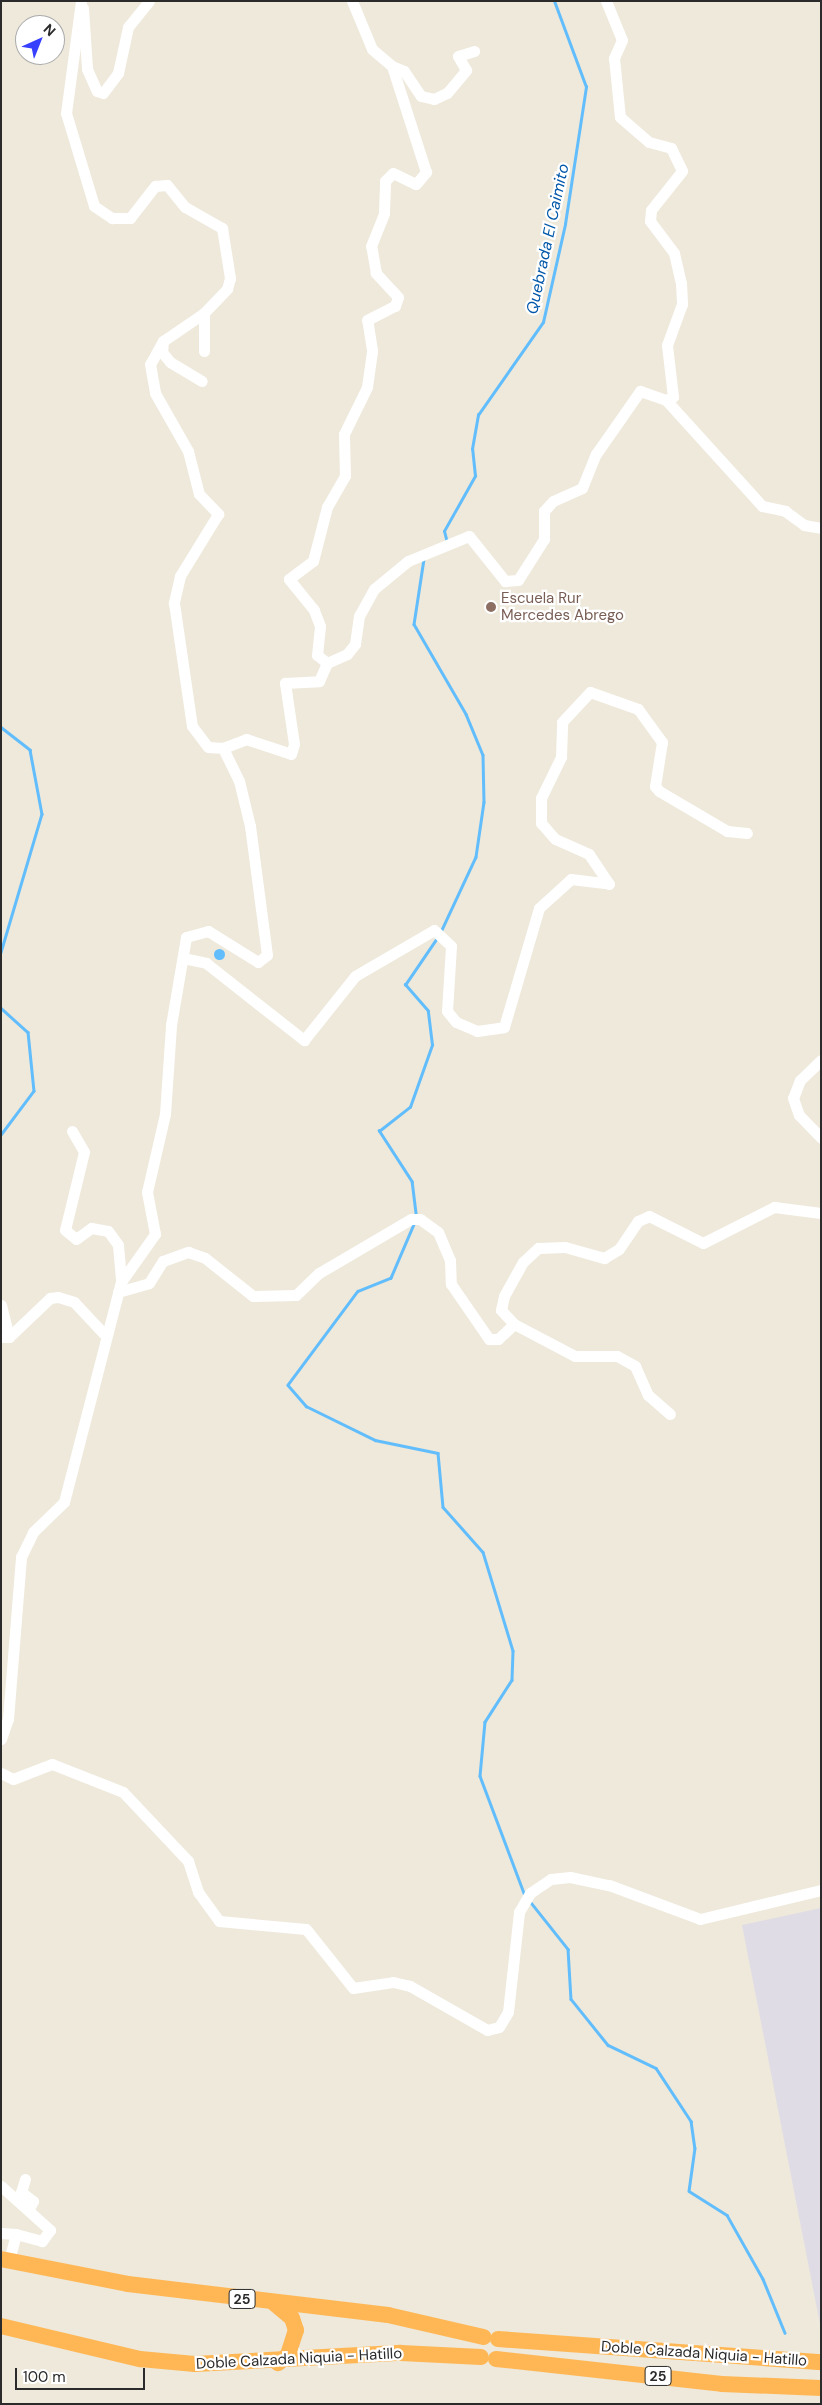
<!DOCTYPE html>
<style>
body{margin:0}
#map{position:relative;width:822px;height:2405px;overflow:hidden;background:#eee9db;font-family:"DM Sans",sans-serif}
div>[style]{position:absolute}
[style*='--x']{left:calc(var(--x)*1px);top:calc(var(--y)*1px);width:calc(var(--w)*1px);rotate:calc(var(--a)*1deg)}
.industrial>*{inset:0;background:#e0dce6}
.water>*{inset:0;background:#62bdfc}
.round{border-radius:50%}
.stream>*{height:2.5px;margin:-1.25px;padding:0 1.25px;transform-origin:1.25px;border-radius:1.25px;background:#62bdfc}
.minor>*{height:11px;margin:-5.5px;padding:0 5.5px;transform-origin:5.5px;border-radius:5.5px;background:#fff}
.highway>*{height:16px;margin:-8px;padding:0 8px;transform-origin:8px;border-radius:8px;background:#ffb755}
.dots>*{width:14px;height:14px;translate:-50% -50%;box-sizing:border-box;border:2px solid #fff;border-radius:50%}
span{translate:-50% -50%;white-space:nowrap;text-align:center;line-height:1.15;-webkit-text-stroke:4.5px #fff;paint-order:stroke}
.shield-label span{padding:1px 4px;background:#fff;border:1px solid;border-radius:4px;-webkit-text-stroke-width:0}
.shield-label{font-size:14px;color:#2b2b2b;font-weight:700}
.education-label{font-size:15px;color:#785e54}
.left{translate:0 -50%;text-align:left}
.street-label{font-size:15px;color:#2b2b2b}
.water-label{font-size:16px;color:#0057a9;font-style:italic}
.frame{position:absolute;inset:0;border:2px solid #2b2b2b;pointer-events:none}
.north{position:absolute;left:15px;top:15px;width:50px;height:50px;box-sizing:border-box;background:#fff;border:1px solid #aaa;border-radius:50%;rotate:44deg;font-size:14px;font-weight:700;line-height:20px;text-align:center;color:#2b2b2b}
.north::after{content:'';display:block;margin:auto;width:18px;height:22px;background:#3740ff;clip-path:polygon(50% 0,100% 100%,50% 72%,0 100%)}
.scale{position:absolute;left:15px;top:2368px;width:130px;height:22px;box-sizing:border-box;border:2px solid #2b2b2b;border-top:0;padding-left:6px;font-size:15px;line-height:18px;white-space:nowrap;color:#2b2b2b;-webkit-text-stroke:4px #fff;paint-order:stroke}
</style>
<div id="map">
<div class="industrial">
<i style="clip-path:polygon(821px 1908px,821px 2329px,742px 1925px)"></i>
</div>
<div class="water">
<i class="round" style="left:213.5px;top:948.5px;width:11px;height:11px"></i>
</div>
<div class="stream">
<i style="--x:447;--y:543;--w:12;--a:-104"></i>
<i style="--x:444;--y:531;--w:63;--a:-60.6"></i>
<i style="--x:475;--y:476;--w:27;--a:-96"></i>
<i style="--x:472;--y:449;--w:35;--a:-80"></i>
<i style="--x:478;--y:415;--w:113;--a:-55"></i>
<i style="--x:543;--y:322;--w:100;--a:-77.3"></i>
<i style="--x:565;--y:224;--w:139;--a:-81.3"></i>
<i style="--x:586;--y:87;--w:92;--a:-110.4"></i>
<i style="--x:424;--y:559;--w:66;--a:98.7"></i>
<i style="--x:414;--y:624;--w:104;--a:60"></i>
<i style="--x:466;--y:714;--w:44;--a:67.5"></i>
<i style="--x:483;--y:755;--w:47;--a:88.8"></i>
<i style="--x:484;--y:802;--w:56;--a:98.3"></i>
<i style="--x:476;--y:857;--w:83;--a:115"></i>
<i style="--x:1;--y:727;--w:37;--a:38"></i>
<i style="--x:30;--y:750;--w:65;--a:79.4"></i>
<i style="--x:42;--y:814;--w:144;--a:106.5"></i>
<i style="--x:1;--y:1008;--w:36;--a:42"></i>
<i style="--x:28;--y:1032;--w:59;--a:84.2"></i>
<i style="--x:34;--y:1091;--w:55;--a:126.9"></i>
<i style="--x:416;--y:1217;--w:35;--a:-97"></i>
<i style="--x:412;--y:1182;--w:61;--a:-122.9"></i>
<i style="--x:379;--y:1131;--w:39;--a:-38"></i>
<i style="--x:410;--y:1107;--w:66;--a:-70.5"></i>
<i style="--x:432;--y:1045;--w:34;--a:-97"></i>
<i style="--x:428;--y:1011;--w:35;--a:-131"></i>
<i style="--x:405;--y:985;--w:57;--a:-55.8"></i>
<i style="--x:415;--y:1222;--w:61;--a:113.2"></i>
<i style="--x:391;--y:1278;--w:35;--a:158"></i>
<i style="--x:358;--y:1291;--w:117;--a:126.7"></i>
<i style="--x:288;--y:1385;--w:28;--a:49"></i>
<i style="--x:306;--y:1406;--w:77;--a:26.2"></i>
<i style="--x:375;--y:1440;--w:64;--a:11.7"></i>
<i style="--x:438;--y:1453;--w:54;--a:84.7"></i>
<i style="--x:443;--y:1507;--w:60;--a:48.4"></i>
<i style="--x:483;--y:1552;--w:103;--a:73.1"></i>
<i style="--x:513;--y:1651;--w:29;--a:92"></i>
<i style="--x:512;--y:1680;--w:50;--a:122.7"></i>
<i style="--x:485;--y:1722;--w:54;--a:95.3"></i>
<i style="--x:480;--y:1776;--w:125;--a:69.4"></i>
<i style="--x:529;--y:1900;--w:63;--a:51.5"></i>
<i style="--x:568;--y:1949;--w:50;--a:86.6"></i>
<i style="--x:571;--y:1999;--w:59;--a:51.2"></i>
<i style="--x:608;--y:2045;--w:53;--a:25.6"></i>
<i style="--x:656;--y:2068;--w:64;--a:56.6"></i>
<i style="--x:691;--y:2121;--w:27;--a:82"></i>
<i style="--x:695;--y:2148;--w:43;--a:97.9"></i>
<i style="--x:689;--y:2191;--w:45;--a:32.3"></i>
<i style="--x:727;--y:2215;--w:73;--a:60.6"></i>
<i style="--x:763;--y:2279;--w:58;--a:67.8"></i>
</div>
<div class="minor">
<i style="--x:81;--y:1;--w:113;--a:97.6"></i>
<i style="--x:66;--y:113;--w:97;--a:73.2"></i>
<i style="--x:94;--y:206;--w:22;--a:34"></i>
<i style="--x:112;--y:218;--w:18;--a:0"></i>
<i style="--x:130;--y:218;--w:41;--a:-52"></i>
<i style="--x:155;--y:186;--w:12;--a:-5"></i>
<i style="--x:167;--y:185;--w:28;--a:51"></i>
<i style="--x:185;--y:207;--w:43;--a:29.6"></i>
<i style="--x:222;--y:228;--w:51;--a:80.9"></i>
<i style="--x:230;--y:278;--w:11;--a:105"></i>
<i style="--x:227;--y:289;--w:33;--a:134"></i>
<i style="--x:204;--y:313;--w:50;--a:145.7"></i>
<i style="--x:163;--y:341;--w:26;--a:119"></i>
<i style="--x:150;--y:364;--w:29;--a:80"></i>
<i style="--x:155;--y:393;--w:67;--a:60.4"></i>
<i style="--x:188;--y:451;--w:44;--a:75.7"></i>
<i style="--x:199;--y:494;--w:28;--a:46"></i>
<i style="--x:218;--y:514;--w:73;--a:121.5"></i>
<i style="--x:180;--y:576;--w:28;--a:103"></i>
<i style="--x:174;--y:603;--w:124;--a:81.7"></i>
<i style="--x:192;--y:726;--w:26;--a:53"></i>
<i style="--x:208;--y:747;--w:15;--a:4"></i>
<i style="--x:606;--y:1;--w:42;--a:67.7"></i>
<i style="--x:622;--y:40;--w:20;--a:114"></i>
<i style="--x:614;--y:58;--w:59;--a:84.2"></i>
<i style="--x:620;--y:117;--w:38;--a:41"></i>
<i style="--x:649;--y:142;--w:23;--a:15"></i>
<i style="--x:671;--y:148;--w:25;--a:64"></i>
<i style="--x:682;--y:171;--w:50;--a:128.5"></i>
<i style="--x:651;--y:210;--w:11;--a:95"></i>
<i style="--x:650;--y:221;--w:40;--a:53"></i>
<i style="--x:674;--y:253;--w:31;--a:77"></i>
<i style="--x:681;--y:283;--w:21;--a:87"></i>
<i style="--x:682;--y:304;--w:44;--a:110.1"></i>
<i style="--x:667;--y:345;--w:52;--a:83.4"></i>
<i style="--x:673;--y:397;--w:8;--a:157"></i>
<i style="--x:83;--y:8;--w:61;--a:86.2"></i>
<i style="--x:87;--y:69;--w:24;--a:66"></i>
<i style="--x:97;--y:91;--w:6;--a:18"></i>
<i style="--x:103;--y:93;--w:25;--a:-53"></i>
<i style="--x:118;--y:73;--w:47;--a:-77.7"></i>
<i style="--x:128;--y:27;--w:33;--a:-51"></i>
<i style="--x:392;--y:66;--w:13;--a:23"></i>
<i style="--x:404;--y:71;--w:30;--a:56"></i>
<i style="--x:421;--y:96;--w:13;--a:13"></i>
<i style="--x:434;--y:99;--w:14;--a:-25"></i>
<i style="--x:447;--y:93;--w:30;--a:-50"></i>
<i style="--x:466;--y:70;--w:16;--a:-120"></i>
<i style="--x:458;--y:56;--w:17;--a:-17"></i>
<i style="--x:163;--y:341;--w:11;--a:95"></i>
<i style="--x:162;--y:352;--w:13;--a:51"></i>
<i style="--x:170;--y:362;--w:37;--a:31"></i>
<i style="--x:204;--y:351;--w:38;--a:-90"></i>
<i style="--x:327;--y:663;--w:13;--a:-141"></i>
<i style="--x:317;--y:655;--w:29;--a:-84"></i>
<i style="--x:320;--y:626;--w:17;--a:-111"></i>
<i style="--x:314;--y:610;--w:40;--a:-129"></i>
<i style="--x:289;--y:579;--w:30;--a:-37"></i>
<i style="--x:313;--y:561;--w:56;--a:-75.5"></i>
<i style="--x:327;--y:507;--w:36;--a:-60"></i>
<i style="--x:345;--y:476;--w:42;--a:-91.4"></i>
<i style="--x:344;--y:434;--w:52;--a:-63.9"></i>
<i style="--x:367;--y:387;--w:37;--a:-82"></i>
<i style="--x:372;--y:350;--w:30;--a:-99"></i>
<i style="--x:367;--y:320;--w:31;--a:-27"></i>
<i style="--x:395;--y:306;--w:9;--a:-72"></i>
<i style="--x:398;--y:297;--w:33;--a:-133"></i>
<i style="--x:376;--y:273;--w:27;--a:-100"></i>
<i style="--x:371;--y:246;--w:35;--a:-68"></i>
<i style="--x:384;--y:213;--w:32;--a:-88"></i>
<i style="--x:385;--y:181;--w:11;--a:-45"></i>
<i style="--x:393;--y:173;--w:25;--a:26"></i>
<i style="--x:416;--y:184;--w:16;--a:-50"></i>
<i style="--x:426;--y:172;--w:111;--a:-107.8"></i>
<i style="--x:392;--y:66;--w:26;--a:-140"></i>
<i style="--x:372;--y:49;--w:52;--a:-112.6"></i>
<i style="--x:183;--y:958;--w:24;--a:12"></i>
<i style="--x:206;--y:963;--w:125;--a:38.2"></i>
<i style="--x:304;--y:1040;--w:82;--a:-51.4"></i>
<i style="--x:355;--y:976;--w:91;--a:-30.2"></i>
<i style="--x:434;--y:930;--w:23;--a:43"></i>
<i style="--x:451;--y:946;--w:65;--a:93.5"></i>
<i style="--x:447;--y:1011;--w:14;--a:51"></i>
<i style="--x:456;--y:1022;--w:23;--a:23"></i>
<i style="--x:477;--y:1031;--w:27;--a:-8"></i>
<i style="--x:504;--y:1027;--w:124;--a:-73.6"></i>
<i style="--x:539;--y:908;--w:43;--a:-42.2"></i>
<i style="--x:571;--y:879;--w:38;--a:7"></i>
<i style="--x:609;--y:884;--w:36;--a:-124"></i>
<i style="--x:589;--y:854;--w:37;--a:-156"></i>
<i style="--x:555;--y:839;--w:21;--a:-131"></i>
<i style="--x:541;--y:823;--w:25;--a:-90"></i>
<i style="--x:541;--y:798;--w:46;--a:-64"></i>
<i style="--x:561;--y:757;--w:35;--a:-88"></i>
<i style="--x:562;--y:722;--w:41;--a:-47"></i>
<i style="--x:590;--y:692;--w:51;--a:19.5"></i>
<i style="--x:638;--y:709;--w:41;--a:54"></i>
<i style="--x:662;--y:742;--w:45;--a:99"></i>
<i style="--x:655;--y:786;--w:6;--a:51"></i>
<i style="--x:659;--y:791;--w:79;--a:30.5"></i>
<i style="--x:727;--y:831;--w:20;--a:6"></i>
<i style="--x:821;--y:1060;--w:29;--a:136"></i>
<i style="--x:800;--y:1080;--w:19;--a:111"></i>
<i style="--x:793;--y:1098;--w:18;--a:71"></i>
<i style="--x:799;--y:1115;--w:32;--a:46"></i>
<i style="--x:72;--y:1131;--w:24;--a:60"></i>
<i style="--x:84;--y:1152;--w:80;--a:103.7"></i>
<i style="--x:65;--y:1230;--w:14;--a:39"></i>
<i style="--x:76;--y:1239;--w:19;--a:-36"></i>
<i style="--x:91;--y:1228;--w:17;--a:10"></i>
<i style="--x:108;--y:1231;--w:17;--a:54"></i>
<i style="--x:118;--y:1245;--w:37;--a:85"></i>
<i style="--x:118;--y:1292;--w:32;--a:-16"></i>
<i style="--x:149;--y:1283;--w:26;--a:-58"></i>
<i style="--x:163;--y:1261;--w:27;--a:-20"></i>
<i style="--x:188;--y:1252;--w:18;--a:19"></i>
<i style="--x:205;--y:1258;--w:61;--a:38.4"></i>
<i style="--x:253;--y:1296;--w:43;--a:-1.3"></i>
<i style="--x:296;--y:1295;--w:32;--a:-44"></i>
<i style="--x:319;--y:1273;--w:107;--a:-30.4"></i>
<i style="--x:411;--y:1219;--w:9;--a:0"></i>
<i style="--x:420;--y:1219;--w:22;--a:36"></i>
<i style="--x:438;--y:1232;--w:30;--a:67"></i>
<i style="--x:450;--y:1260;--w:24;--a:88"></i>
<i style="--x:451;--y:1284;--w:67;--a:55.4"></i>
<i style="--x:489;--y:1339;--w:9;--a:0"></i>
<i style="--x:498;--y:1339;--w:22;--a:-43"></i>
<i style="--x:514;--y:1324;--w:69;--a:27.7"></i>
<i style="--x:575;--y:1356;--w:42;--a:0"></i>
<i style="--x:617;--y:1356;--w:21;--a:29"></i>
<i style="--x:635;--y:1366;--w:32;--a:66"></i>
<i style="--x:648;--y:1395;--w:29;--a:41"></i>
<i style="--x:1;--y:1305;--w:33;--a:76"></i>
<i style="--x:514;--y:1324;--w:19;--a:-133"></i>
<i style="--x:501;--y:1310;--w:14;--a:-78"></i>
<i style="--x:504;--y:1296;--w:39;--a:-61"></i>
<i style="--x:523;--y:1262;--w:21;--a:-43"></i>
<i style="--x:538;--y:1248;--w:27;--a:-2"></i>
<i style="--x:565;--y:1247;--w:41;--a:15.8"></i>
<i style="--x:604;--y:1258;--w:17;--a:-31"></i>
<i style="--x:619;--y:1249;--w:34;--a:-56"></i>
<i style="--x:638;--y:1221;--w:12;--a:-24"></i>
<i style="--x:649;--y:1216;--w:60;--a:26.6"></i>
<i style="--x:703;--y:1243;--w:80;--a:-26.9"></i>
<i style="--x:774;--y:1207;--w:47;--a:7.3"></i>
<i style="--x:1;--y:1337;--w:8;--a:0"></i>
<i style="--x:9;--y:1337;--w:57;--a:-43.6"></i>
<i style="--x:50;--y:1298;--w:8;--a:-7"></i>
<i style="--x:58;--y:1297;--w:17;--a:17"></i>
<i style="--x:74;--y:1302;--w:45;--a:46.8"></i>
<i style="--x:1;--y:1739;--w:21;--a:-71"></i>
<i style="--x:8;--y:1719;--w:163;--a:-85.4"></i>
<i style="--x:21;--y:1557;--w:28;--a:-64"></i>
<i style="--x:33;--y:1532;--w:43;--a:-44.1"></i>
<i style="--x:64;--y:1502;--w:227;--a:-75.5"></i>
<i style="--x:121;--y:1282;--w:59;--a:-54.7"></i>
<i style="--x:155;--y:1234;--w:43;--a:-100.8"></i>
<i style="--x:147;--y:1192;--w:80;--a:-77"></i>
<i style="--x:165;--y:1114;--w:89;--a:-86.1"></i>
<i style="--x:171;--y:1025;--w:89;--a:-80.3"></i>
<i style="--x:186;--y:937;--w:23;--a:-15"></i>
<i style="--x:208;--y:931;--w:59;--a:31.8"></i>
<i style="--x:258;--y:962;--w:11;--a:-38"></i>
<i style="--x:267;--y:955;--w:130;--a:-97.5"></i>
<i style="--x:250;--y:826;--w:46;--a:-103.7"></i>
<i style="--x:239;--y:781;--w:37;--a:-116"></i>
<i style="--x:223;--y:748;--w:25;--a:-21"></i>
<i style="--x:246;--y:739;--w:47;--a:18.4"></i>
<i style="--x:291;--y:754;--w:10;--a:-73"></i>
<i style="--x:294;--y:744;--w:62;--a:-98.4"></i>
<i style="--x:285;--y:683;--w:34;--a:-3"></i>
<i style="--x:319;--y:681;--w:20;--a:-66"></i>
<i style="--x:327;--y:663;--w:22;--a:-24"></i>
<i style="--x:347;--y:654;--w:13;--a:-51"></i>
<i style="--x:355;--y:644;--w:28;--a:-82"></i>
<i style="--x:359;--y:616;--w:31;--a:-61"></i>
<i style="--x:374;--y:589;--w:44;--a:-39.5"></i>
<i style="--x:408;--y:561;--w:66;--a:-22.3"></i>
<i style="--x:469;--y:536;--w:58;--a:51.3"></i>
<i style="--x:505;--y:581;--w:13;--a:-4"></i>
<i style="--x:518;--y:580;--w:49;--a:-57.6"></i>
<i style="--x:544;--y:539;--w:28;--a:-90"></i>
<i style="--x:544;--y:511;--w:13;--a:-48"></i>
<i style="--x:553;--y:501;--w:32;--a:-24"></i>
<i style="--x:582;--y:488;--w:37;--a:-68"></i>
<i style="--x:596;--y:454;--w:77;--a:-55.1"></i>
<i style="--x:640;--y:391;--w:28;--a:19"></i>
<i style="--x:666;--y:400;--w:143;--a:47.8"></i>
<i style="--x:762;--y:506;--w:24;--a:12"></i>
<i style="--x:785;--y:511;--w:24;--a:36"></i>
<i style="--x:804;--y:525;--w:17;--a:10"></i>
<i style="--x:1;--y:1773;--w:13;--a:27"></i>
<i style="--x:13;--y:1779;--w:42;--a:-21"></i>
<i style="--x:52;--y:1764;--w:76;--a:21.5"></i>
<i style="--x:123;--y:1792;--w:95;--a:46.7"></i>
<i style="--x:188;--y:1861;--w:33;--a:72"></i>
<i style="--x:198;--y:1892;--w:36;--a:54"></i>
<i style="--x:219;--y:1921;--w:87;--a:5.3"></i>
<i style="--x:306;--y:1929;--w:75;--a:51.5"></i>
<i style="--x:353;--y:1988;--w:40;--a:-8.5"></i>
<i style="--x:393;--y:1982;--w:17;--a:13"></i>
<i style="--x:410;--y:1986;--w:89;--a:29.7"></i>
<i style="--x:487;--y:2030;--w:12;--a:-14"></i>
<i style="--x:499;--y:2027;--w:17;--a:-59"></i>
<i style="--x:508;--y:2012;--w:101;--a:-83.7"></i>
<i style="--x:519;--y:1912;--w:22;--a:-60"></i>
<i style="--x:530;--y:1893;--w:25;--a:-34"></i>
<i style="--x:551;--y:1879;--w:19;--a:-6"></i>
<i style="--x:570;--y:1877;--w:40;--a:12"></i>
<i style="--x:609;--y:1885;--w:97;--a:20.5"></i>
<i style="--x:700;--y:1919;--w:124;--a:-13.5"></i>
<i style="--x:25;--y:2179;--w:14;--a:107"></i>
<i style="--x:21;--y:2192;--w:15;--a:37"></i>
<i style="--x:33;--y:2201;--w:9;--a:117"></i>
<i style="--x:1;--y:2186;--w:66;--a:41.9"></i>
<i style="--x:50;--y:2230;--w:14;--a:126"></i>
<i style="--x:42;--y:2241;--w:27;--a:-165"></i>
<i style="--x:1;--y:2233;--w:15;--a:4"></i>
<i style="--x:16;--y:2234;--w:28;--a:105"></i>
</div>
<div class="highway">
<i style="--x:1;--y:2259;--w:129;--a:11.1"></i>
<i style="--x:128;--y:2284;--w:262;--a:6.8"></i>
<i style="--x:388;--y:2315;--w:98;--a:13"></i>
<i style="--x:274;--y:2303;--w:23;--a:40"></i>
<i style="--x:292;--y:2318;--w:13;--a:72"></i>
<i style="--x:296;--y:2330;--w:26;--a:108"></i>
<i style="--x:288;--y:2355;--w:13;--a:141"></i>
<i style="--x:1;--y:2326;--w:143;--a:13.4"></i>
<i style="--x:140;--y:2359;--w:55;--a:5.2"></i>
<i style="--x:195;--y:2364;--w:206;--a:-3.1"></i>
<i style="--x:401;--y:2353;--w:80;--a:2.9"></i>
<i style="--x:498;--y:2339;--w:324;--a:4.1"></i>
<i style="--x:496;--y:2359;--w:227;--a:6.3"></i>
<i style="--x:722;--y:2384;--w:99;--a:2.3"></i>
</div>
<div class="dots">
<i style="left:491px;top:607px;background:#8d6e63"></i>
</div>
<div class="shield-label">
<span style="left:242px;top:2299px">25</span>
<span style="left:658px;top:2376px">25</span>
</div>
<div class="education-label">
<span class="left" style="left:501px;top:607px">Escuela Rur<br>Mercedes Abrego</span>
</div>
<div class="street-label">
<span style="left:704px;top:2354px;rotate:4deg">Doble Calzada Niquia - Hatillo</span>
<span style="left:299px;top:2359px;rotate:-3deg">Doble Calzada Niquia - Hatillo</span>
</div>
<div class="water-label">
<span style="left:548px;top:239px;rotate:-78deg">Quebrada El Caimito</span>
</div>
<div class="frame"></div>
<div class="north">N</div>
<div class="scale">100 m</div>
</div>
